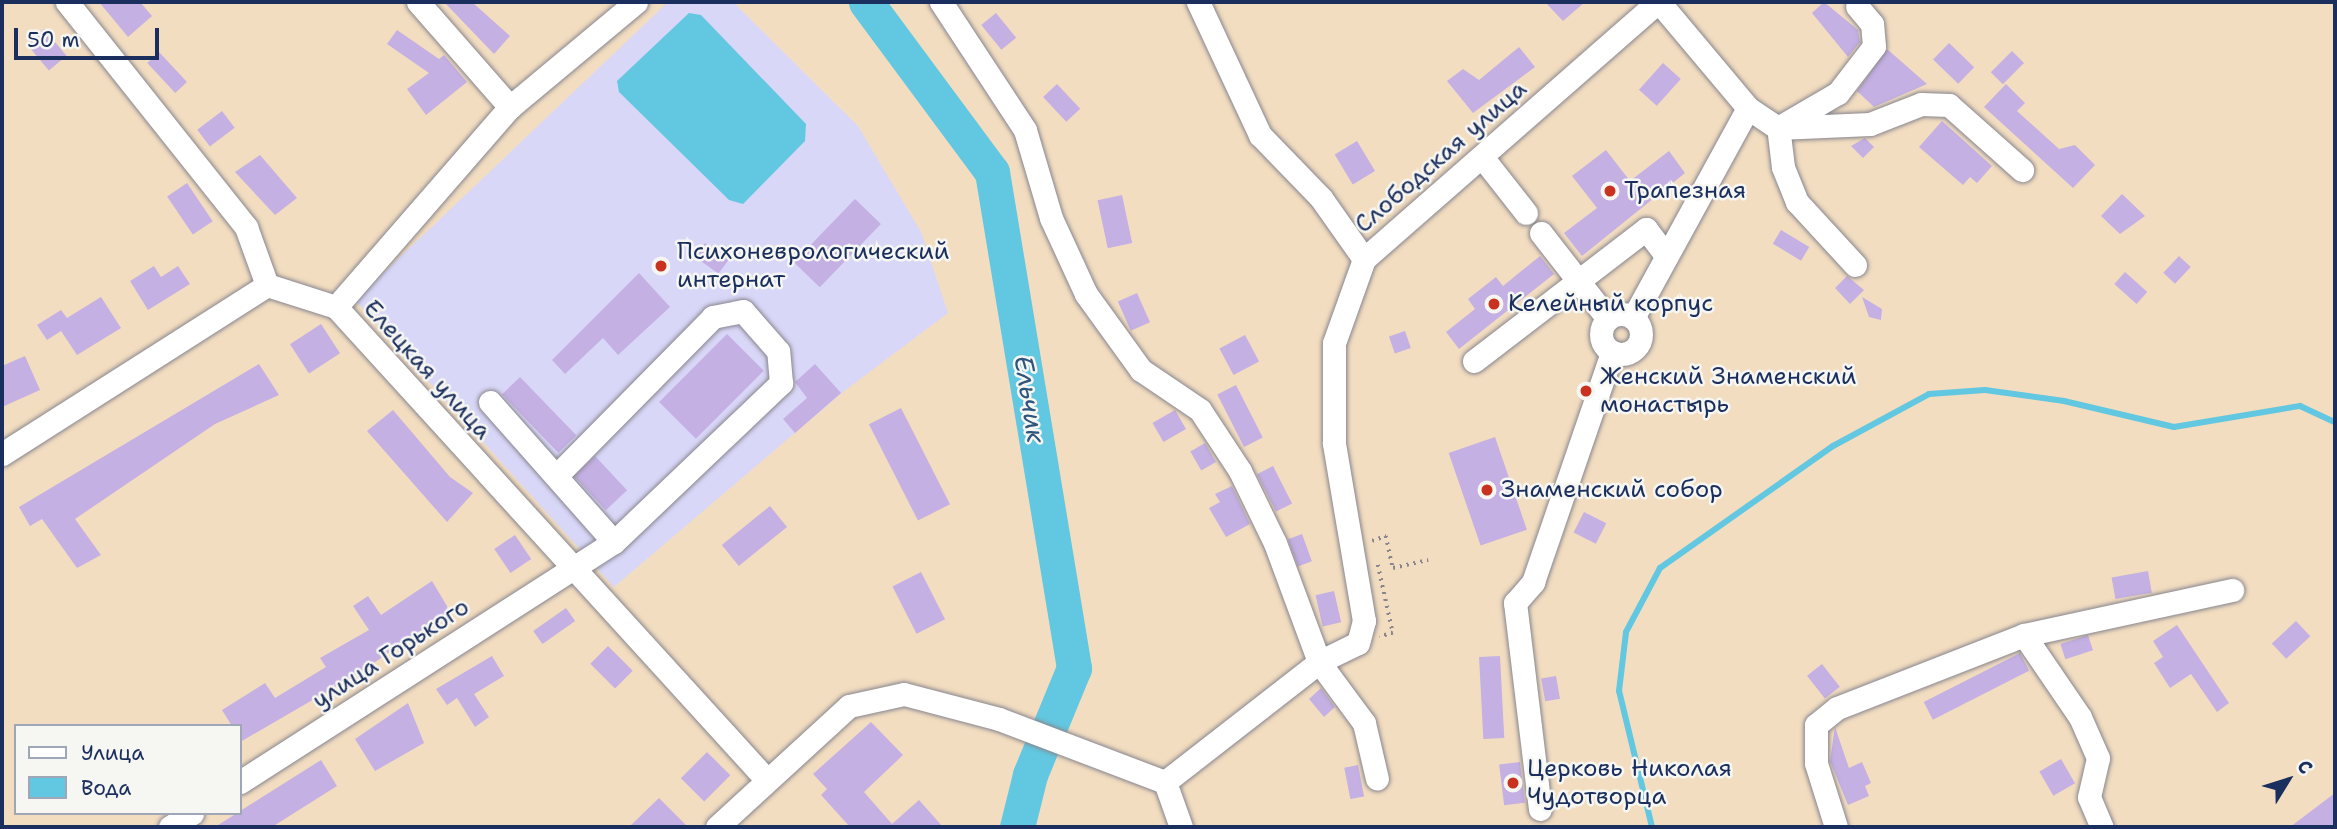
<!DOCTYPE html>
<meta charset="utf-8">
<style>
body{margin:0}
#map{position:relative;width:2337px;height:829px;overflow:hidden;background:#f3ddc0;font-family:"Shantell Sans",sans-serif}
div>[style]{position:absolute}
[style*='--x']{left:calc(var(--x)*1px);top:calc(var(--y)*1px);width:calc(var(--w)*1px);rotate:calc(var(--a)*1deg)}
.built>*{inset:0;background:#d9d7f8}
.water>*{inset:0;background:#62c7e0}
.stream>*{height:6px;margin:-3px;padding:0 3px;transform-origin:3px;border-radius:3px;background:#62c7e0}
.river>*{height:35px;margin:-17.5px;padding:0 17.5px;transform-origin:17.5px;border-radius:17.5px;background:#62c7e0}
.building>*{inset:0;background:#c4b0e3;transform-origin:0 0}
.path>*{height:3.5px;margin-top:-1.75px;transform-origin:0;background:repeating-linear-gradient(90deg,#87868f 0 2px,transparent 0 7px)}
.roads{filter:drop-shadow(0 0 2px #87868f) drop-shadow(0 0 2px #87868f)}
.minor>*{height:23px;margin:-11.5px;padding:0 11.5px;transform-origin:11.5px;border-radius:11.5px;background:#fff}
.minor>.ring{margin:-11.5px;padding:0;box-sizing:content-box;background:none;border:23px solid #fff;border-radius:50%}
.dots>*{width:19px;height:19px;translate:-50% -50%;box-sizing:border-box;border:4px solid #f6f6f2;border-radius:50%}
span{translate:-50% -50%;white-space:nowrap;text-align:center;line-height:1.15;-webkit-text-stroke:5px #f6f6f2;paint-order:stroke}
.street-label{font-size:24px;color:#1b2f5e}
.poi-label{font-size:24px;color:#1b2f5e}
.left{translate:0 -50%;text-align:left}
.water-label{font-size:26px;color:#2d557e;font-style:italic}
.frame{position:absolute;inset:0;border:4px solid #1b2f5e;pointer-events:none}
.legend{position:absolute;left:14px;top:724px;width:228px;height:91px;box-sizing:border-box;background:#f6f6f2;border:2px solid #9ea6b7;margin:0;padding:9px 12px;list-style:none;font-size:21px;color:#1b2f5e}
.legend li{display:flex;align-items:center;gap:14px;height:35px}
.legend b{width:35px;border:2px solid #9ea6b7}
.north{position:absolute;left:2253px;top:745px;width:70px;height:70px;-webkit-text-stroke:5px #f6f6f2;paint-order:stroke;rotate:52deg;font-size:19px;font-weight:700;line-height:28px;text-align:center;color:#1b2f5e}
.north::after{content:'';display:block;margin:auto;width:24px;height:32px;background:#1b2f5e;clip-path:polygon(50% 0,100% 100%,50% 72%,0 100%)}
.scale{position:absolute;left:14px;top:28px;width:145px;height:32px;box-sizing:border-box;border:4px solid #1b2f5e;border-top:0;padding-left:9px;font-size:21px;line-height:24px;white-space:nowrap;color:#1b2f5e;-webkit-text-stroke:5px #f6f6f2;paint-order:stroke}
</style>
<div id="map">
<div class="built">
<i style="clip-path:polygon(668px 2px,733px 2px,858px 126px,921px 232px,948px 313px,843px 392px,614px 587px,355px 300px)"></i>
</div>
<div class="water">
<i style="clip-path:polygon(689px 13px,701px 15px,806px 124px,805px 141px,743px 204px,729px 200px,619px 92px,617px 81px)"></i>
</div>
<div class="stream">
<i style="--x:1652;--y:827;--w:140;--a:-103.6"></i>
<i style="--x:1619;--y:691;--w:59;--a:-83.2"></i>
<i style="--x:1626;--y:632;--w:72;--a:-62"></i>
<i style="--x:1660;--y:568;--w:212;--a:-35.2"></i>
<i style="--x:1833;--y:446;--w:109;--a:-28.4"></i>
<i style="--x:1929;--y:394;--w:56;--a:-4.1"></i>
<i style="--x:1985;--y:390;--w:80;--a:7.9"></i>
<i style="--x:2064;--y:401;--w:113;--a:13.3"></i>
<i style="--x:2174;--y:427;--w:128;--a:-9.5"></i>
<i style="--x:2300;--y:406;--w:38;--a:25"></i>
</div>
<div class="river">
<i style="--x:866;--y:2;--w:212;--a:53.5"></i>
<i style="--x:992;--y:172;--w:503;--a:80.61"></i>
<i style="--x:1074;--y:668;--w:116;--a:112.4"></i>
<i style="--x:1030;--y:775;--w:54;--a:104"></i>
</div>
<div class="building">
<i style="clip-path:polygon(99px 2px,140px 2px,152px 16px,128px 37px)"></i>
<i style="clip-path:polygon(444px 2px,472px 2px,510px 36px,494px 54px)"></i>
<i style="clip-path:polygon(1545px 2px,1585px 2px,1563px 21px)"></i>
<i style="clip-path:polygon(1824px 2px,1858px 30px,1860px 42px,1848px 57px,1812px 13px)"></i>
<i style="left:996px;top:13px;width:32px;height:19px;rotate:51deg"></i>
<i style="left:44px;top:29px;width:35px;height:23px;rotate:50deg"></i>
<i style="clip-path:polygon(397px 30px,439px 59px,444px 55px,467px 82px,426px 115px,407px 89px,429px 73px,387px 44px)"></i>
<i style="left:1949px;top:43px;width:35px;height:23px;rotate:44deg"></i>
<i style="clip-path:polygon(1519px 47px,1535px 67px,1473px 113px,1447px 81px,1463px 69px,1479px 80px)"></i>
<i style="clip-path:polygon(1887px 49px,1927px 84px,1874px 107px,1857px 91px)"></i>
<i style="left:2012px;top:51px;width:17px;height:30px;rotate:45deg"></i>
<i style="left:159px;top:52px;width:41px;height:16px;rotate:47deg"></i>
<i style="left:1663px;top:63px;width:24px;height:36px;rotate:42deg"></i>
<i style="left:1057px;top:84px;width:34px;height:19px;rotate:47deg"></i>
<i style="clip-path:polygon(2006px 84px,2025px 103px,2017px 111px,2059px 149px,2075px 145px,2095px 165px,2073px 188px,1984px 107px)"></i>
<i style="left:222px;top:111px;width:21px;height:31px;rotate:53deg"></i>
<i style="clip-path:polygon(1942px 121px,1992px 166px,1977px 183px,1970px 177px,1963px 185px,1919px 147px)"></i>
<i style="clip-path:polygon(1865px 138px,1874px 147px,1863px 158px,1851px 146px)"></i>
<i style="left:1357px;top:141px;width:35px;height:26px;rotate:59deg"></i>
<i style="clip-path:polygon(1606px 150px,1630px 181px,1669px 151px,1685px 173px,1582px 256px,1564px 233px,1597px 208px,1572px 176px)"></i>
<i style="clip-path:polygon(260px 155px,297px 198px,275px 215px,235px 172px)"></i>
<i style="left:187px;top:183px;width:46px;height:24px;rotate:56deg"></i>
<i style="clip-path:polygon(2122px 194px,2145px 216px,2120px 234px,2101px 216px)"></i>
<i style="left:1122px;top:195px;width:49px;height:25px;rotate:78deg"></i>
<i style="left:855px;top:199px;width:36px;height:88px;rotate:44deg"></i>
<i style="left:1781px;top:230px;width:33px;height:16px;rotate:31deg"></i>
<i style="left:705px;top:243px;width:29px;height:17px;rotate:36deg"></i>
<i style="clip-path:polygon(1540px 256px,1554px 274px,1459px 349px,1446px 332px,1475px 309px,1468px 299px,1496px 277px,1503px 286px)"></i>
<i style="left:2179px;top:256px;width:16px;height:23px;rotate:43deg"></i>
<i style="clip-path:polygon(154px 266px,161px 277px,178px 266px,190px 284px,148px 310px,130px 281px)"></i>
<i style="left:2125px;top:272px;width:30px;height:16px;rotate:42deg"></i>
<i style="clip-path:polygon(639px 273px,670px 307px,618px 355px,603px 338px,565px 374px,552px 360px)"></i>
<i style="clip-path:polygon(1847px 276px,1864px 290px,1850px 304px,1835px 288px)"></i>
<i style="left:1137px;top:293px;width:32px;height:21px;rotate:66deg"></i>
<i style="clip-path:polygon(101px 297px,121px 328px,77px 355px,61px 331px,47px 340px,37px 325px,61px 310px,67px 318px)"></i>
<i style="clip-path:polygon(1862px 297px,1882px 309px,1881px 320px,1869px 317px)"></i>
<i style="left:321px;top:324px;width:35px;height:37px;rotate:57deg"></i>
<i style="left:1405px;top:331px;width:18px;height:17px;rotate:71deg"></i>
<i style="left:727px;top:334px;width:52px;height:96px;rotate:45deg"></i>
<i style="left:1245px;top:335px;width:30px;height:29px;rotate:62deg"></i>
<i style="clip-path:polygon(25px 356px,40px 390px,2px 407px,2px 366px)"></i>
<i style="clip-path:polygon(259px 364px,279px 395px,215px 424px,75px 519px,101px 555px,77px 568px,42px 519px,30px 526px,19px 507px)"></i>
<i style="clip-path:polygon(815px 364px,841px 393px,795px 433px,783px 419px,807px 398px,795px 382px)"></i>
<i style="left:520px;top:377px;width:81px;height:25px;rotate:46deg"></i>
<i style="left:1236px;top:385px;width:59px;height:21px;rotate:63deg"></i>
<i style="left:901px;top:408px;width:108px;height:36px;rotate:63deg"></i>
<i style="clip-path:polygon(393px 410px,450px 477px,473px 493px,447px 522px,367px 431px)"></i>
<i style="left:1175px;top:410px;width:22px;height:26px;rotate:60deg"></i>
<i style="left:1495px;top:437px;width:98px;height:49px;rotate:71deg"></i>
<i style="left:1205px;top:443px;width:22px;height:17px;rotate:60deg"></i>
<i style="left:595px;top:456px;width:47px;height:29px;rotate:47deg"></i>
<i style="left:1273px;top:466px;width:42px;height:18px;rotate:63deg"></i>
<i style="clip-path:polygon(1232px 486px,1250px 524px,1226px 537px,1209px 508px,1220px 502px,1215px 494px)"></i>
<i style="left:770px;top:506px;width:27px;height:62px;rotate:51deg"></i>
<i style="left:1584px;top:512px;width:25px;height:23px;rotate:27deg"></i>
<i style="left:1302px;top:534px;width:29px;height:15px;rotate:70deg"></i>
<i style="left:515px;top:535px;width:29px;height:25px;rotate:56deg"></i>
<i style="left:2148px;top:571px;width:22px;height:37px;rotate:80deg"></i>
<i style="left:921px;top:572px;width:53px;height:32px;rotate:63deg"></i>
<i style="clip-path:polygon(432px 581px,450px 611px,359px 673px,240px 742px,240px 726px,232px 726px,222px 710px,265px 683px,275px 698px,326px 667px,320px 658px,369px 630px,353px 606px,368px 596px,381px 615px)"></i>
<i style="left:1334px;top:591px;width:32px;height:19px;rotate:77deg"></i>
<i style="left:566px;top:608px;width:16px;height:40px;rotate:55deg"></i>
<i style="left:2296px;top:621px;width:21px;height:33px;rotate:47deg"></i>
<i style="clip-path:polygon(2177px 625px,2229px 703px,2217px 712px,2191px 674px,2170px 688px,2154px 663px,2163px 657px,2153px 641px)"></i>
<i style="left:2088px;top:635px;width:16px;height:29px;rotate:72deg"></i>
<i style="left:608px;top:646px;width:35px;height:25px;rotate:45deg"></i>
<i style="left:2020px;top:653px;width:20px;height:108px;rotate:63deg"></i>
<i style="clip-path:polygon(492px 656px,504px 676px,474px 694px,489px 717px,475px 727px,457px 698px,447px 705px,436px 689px)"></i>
<i style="left:1500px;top:656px;width:82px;height:21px;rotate:87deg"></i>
<i style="left:1822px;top:664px;width:29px;height:19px;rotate:52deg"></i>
<i style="left:1556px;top:676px;width:23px;height:15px;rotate:80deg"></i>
<i style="clip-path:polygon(1321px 688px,1335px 707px,1324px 717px,1309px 699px)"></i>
<i style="clip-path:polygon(408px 703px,424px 743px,375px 771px,355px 739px)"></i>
<i style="clip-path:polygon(871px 722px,903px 755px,864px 792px,892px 824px,919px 800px,943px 827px,850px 827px,821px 795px,827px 789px,813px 774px)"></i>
<i style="clip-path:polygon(1835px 727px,1849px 768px,1862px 762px,1871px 783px,1865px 786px,1869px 796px,1848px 805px,1830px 761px)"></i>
<i style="left:707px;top:752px;width:33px;height:37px;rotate:45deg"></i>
<i style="left:2061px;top:759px;width:28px;height:25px;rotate:60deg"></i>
<i style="clip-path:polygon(321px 760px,337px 786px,272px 827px,215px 827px)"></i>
<i style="left:1520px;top:762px;width:41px;height:21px;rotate:83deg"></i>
<i style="left:1358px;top:765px;width:32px;height:14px;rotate:79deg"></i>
<i style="clip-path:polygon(2335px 793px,2335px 827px,2290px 827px)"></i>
<i style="clip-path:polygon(659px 798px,688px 827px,629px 827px)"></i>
</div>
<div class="path">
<i style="--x:1372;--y:541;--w:15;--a:-20"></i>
<i style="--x:1386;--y:536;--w:33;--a:78"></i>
<i style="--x:1393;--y:568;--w:36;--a:-13"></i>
<i style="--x:1378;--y:565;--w:70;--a:77.6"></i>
<i style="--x:1393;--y:633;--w:14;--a:163"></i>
</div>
<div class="roads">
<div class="minor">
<i style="--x:67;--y:2;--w:288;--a:51.5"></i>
<i style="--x:246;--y:227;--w:62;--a:70.1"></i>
<i style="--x:267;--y:285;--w:72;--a:17.7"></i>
<i style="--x:336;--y:307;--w:639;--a:47.67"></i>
<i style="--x:418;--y:2;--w:140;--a:48.8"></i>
<i style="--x:941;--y:2;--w:153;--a:56.7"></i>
<i style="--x:1025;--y:130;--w:92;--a:73.5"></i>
<i style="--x:1051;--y:218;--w:84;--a:65.3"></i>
<i style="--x:1086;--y:294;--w:94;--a:54.1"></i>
<i style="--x:1141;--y:370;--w:71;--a:34.1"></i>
<i style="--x:1200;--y:410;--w:73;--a:56.7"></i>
<i style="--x:1240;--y:471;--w:80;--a:64.1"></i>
<i style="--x:1275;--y:543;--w:127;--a:69.7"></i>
<i style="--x:1319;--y:662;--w:76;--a:53.6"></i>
<i style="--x:1364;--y:723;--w:57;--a:76.9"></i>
<i style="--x:1198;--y:2;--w:147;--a:65"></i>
<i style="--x:1260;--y:135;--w:88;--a:45.9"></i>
<i style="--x:1321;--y:198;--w:75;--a:54.8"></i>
<i style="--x:1659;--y:2;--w:138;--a:50"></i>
<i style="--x:1748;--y:108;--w:36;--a:34"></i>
<i style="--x:1778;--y:128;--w:92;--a:-2.5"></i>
<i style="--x:1870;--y:124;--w:55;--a:-21.4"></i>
<i style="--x:1921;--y:104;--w:28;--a:2"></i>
<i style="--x:1949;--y:105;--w:98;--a:41.7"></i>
<i style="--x:1482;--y:157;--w:71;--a:51.8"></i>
<i style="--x:1541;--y:233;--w:109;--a:52.1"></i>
<i style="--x:1855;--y:265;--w:86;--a:-132.6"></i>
<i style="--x:1797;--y:202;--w:38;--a:-112"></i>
<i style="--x:1783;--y:167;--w:39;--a:-97"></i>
<i style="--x:1778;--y:128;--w:69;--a:-30.3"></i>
<i style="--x:1838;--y:93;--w:59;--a:-52.5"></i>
<i style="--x:1874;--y:46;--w:22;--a:-95"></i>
<i style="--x:1872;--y:24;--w:23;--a:-130"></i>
<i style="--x:336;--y:307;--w:265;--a:-49"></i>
<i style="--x:510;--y:107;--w:164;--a:-39.8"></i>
<i class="ring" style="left:1601px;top:314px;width:17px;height:17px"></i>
<i style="--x:1633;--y:318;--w:239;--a:-61.3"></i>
<i style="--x:1474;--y:361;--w:217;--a:-37.5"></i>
<i style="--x:1646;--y:229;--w:34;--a:53"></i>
<i style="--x:490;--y:402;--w:187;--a:48.5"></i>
<i style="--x:2;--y:454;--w:314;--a:-32.5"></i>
<i style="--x:2024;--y:635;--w:99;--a:55.7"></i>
<i style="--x:2080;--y:717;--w:45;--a:66.3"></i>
<i style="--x:2098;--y:758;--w:40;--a:103"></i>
<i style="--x:2089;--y:797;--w:33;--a:67"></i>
<i style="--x:240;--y:782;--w:444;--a:-32.7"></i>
<i style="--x:614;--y:542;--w:231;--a:-43.6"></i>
<i style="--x:781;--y:383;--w:32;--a:-95"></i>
<i style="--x:778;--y:351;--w:53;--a:-131.2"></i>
<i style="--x:743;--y:311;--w:31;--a:169"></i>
<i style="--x:713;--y:317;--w:223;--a:134.6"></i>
<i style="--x:1165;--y:782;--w:48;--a:70.4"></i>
<i style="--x:1540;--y:809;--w:208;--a:-96.9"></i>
<i style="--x:1515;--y:603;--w:28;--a:-49"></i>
<i style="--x:1533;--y:582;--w:243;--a:-71"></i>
<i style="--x:170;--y:827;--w:26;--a:-32"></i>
<i style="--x:717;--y:827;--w:179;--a:-42.5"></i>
<i style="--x:849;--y:706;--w:56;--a:-12.3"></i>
<i style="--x:904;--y:694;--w:98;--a:14.7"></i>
<i style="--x:999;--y:719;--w:178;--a:20.8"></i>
<i style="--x:1165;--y:782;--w:195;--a:-37.9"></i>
<i style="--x:1319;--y:662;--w:43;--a:-26"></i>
<i style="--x:1358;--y:643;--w:23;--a:-75"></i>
<i style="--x:1364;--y:621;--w:181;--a:-99.6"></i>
<i style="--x:1334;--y:443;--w:100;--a:-90"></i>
<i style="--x:1334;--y:343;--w:89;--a:-70.3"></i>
<i style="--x:1364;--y:259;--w:390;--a:-41.2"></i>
<i style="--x:1836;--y:827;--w:67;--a:-107.4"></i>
<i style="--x:1816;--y:763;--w:38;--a:-90"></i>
<i style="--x:1816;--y:725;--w:27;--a:-39"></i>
<i style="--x:1837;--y:708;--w:201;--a:-21.3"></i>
<i style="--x:2024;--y:635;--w:213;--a:-12.2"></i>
</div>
</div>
<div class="dots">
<i style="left:1610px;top:191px;background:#c8321e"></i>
<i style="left:661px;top:266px;background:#c8321e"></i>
<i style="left:1494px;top:304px;background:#c8321e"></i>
<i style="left:1586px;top:391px;background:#c8321e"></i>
<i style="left:1487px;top:490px;background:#c8321e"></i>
<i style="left:1513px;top:783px;background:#c8321e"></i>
</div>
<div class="street-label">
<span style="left:1441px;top:157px;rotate:-41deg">Слободская улица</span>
<span style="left:427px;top:370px;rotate:48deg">Елецкая улица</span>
<span style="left:391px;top:654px;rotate:-33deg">улица Горького</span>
</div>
<div class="poi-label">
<span class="left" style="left:1624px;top:191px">Трапезная</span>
<span class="left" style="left:677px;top:266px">Психоневрологический<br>интернат</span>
<span class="left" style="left:1508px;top:304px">Келейный корпус</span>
<span class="left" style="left:1600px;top:391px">Женский Знаменский<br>монастырь</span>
<span class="left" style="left:1501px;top:490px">Знаменский собор</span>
<span class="left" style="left:1527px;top:783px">Церковь Николая<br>Чудотворца</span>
</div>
<div class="water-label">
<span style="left:1030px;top:399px;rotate:81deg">Ельчик</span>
</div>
<div class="frame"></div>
<ul class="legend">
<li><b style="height:9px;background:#fff"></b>Улица</li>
<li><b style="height:19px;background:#62c7e0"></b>Вода</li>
</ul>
<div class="north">С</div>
<div class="scale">50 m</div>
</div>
